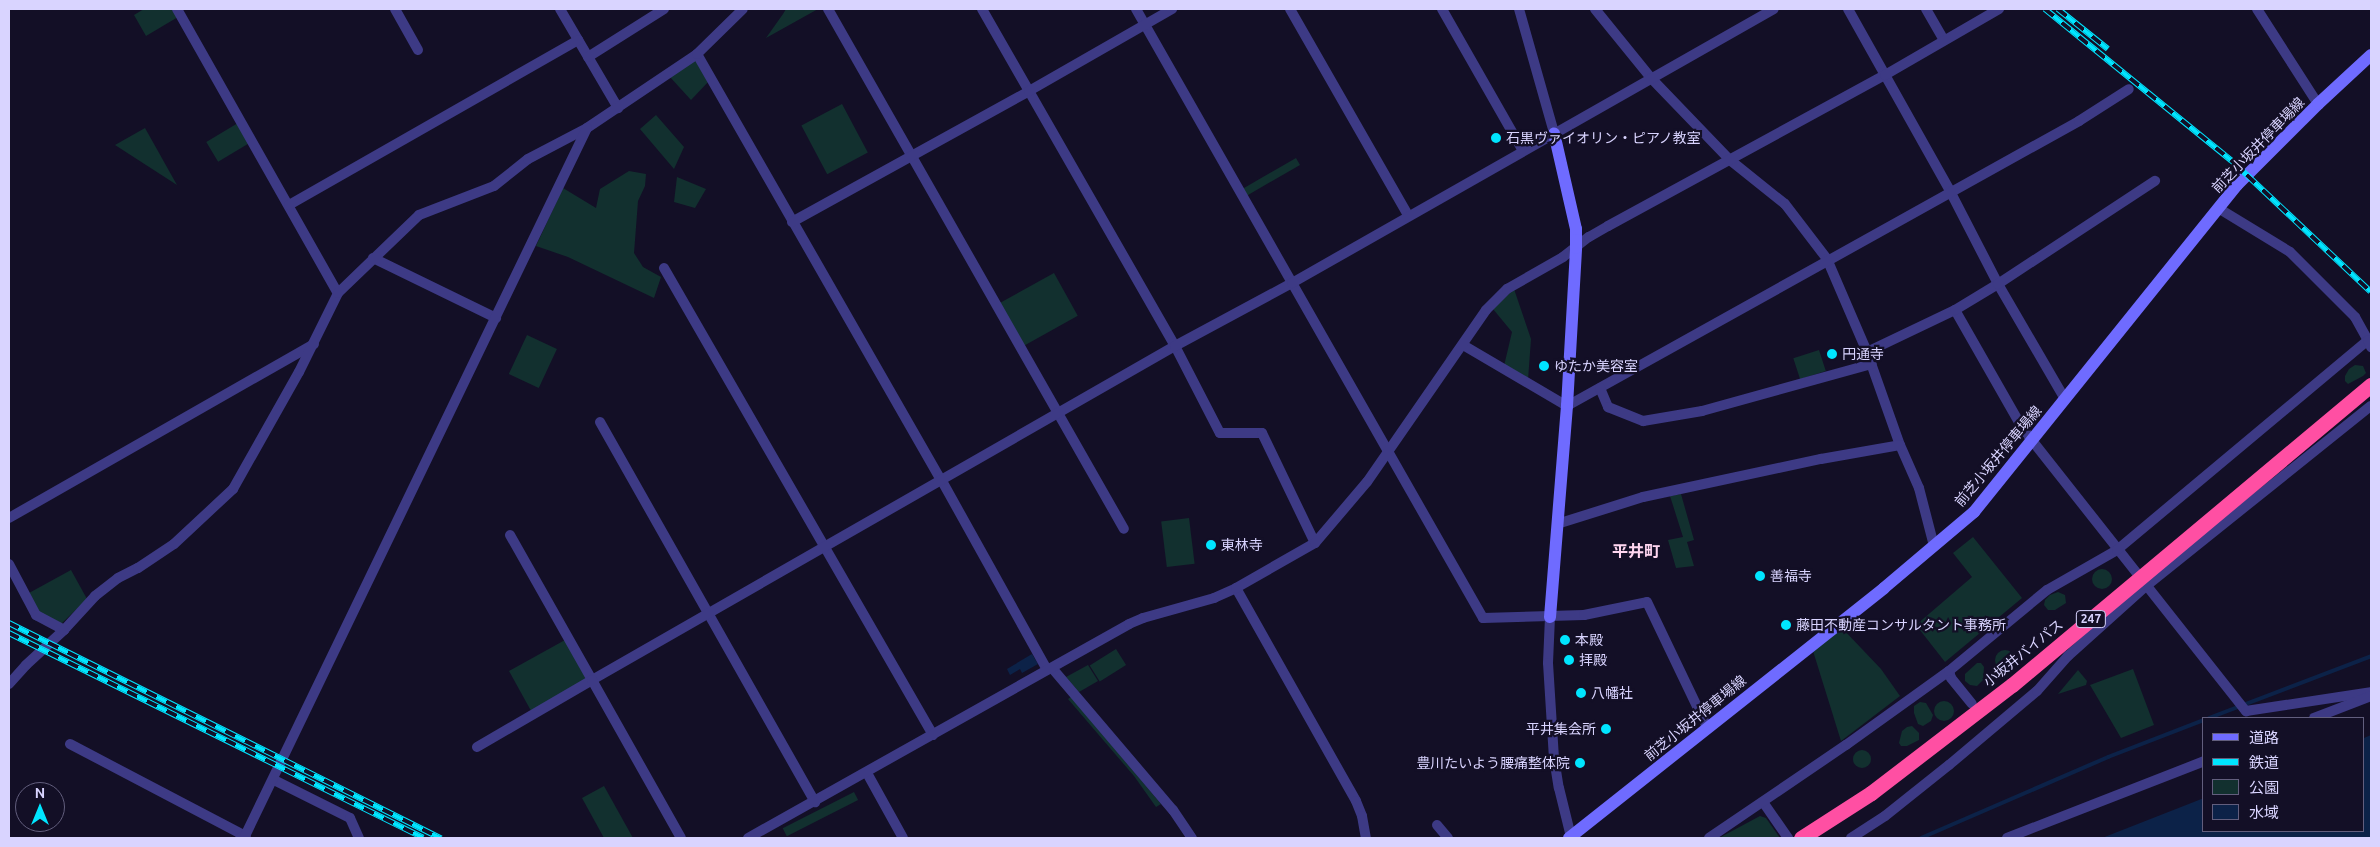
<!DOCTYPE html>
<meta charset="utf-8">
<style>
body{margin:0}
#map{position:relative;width:2380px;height:847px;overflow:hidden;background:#130f26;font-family:Ubuntu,"Noto Sans JP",sans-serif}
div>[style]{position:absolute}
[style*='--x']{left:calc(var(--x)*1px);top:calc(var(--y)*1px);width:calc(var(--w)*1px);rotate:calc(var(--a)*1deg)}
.green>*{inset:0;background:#12302f;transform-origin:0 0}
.round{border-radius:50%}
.water>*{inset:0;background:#0c2248}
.stream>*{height:4px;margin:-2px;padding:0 2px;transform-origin:2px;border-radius:2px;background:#0c2248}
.street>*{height:10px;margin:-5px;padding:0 5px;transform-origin:5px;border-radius:5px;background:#3d3a85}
.secondary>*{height:12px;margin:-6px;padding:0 6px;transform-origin:6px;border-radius:6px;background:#6f6bff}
.rail>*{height:5.5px;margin-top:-2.75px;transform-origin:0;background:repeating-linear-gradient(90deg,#130f26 0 11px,#00e5ff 0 22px);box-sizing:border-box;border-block:1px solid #00e5ff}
.highway-bridge>*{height:15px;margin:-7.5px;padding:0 7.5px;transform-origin:7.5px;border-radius:7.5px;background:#ff4fa3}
.dots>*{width:14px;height:14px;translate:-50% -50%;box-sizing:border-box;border:2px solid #130f26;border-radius:50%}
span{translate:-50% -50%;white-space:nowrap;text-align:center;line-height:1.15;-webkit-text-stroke:4.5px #130f26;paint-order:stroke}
.shield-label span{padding:1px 4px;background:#130f26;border:1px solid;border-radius:4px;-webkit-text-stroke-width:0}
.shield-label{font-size:12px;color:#d9d4ff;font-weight:700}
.poi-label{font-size:14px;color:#d9d4ff}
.left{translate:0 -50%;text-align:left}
.right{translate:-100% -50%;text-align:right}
.street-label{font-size:14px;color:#d9d4ff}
.quarter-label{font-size:16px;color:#ffd6f0;font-weight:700}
.frame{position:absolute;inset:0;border:10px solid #d9d4ff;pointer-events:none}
.legend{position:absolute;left:2202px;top:717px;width:162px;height:115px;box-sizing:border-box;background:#130f26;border:1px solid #625e7d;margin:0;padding:6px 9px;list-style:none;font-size:15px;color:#d9d4ff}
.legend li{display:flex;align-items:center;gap:10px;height:25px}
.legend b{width:25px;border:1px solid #625e7d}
.north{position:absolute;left:15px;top:782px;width:50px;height:50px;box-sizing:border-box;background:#130f26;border:1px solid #625e7d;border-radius:50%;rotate:0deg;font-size:14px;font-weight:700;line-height:20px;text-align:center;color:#d9d4ff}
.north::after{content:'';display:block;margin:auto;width:18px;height:22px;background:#00e5ff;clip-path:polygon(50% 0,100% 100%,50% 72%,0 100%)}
</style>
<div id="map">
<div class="green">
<i style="clip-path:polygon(144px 9px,173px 9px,178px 17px,146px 36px,134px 15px)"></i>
<i style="clip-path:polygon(786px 9px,818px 9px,766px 38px,783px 14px)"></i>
<i style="clip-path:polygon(696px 59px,709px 81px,691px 100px,670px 77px)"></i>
<i style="left:842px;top:104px;width:55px;height:46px;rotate:62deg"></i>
<i style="clip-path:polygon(656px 115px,684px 147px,674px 169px,640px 129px)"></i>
<i style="left:238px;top:123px;width:23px;height:37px;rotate:59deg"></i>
<i style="clip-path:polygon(145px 128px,177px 185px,115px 145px)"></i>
<i style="left:1296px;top:158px;width:8px;height:61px;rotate:60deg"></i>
<i style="clip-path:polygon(629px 171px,646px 174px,645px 186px,638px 201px,634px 253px,643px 267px,661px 277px,654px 298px,568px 257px,536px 246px,563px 188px,596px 208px,600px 189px)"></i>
<i style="clip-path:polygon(677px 177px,706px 189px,695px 208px,674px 202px)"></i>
<i style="left:1054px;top:273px;width:49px;height:62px;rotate:61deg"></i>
<i style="clip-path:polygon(1514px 289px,1531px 339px,1528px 380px,1504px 366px,1512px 332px,1493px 309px)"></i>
<i style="left:527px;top:335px;width:33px;height:43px;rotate:25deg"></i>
<i style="left:1819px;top:350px;width:22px;height:27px;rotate:72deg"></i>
<i style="clip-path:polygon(2355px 365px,2363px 366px,2366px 373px,2363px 376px,2348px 384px,2345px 381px,2345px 376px,2349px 369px)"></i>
<i style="clip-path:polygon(1681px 494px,1694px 540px,1687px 542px,1694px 566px,1676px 568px,1668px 540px,1683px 537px,1670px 496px)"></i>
<i style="left:1189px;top:518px;width:46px;height:28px;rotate:83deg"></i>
<i style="clip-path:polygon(1973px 537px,2022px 598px,1945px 662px,1916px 625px,1972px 577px,1953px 553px)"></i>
<i class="round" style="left:2092px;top:569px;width:20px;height:20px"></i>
<i style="clip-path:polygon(71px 570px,87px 599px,61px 624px,38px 612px,29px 593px)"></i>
<i style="clip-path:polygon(2058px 592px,2065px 595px,2066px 603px,2055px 610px,2048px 610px,2044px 605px,2045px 600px,2050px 595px)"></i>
<i style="clip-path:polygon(1842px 628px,1881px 669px,1900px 696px,1841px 741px,1813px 651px)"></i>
<i style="left:565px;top:640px;width:47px;height:64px;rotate:61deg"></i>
<i style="left:1116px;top:649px;width:19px;height:31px;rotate:58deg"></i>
<i class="round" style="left:1995px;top:650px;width:20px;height:20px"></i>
<i style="clip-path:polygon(1981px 663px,1984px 667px,1983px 680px,1977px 686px,1970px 685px,1965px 681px,1965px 674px,1977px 663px)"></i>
<i style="clip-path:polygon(1088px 665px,1098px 681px,1079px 692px,1066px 677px)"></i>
<i style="clip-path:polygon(2133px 669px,2154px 725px,2121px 738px,2090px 685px)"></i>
<i style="clip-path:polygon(2078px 670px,2087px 681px,2086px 685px,2058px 694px)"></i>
<i style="clip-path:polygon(1071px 697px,1161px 804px,1156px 807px,1134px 776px,1068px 699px)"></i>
<i class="round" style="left:1934px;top:701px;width:20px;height:20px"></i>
<i style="clip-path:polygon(1920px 702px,1926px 703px,1933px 715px,1931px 721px,1923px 726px,1918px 724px,1914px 713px,1914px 706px)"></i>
<i style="clip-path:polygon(1912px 726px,1919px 733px,1919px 740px,1907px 746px,1901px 746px,1899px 743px,1902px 731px,1907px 727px)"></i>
<i class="round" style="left:1853px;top:750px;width:18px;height:18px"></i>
<i style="clip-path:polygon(604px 786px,633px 838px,604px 838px,582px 798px)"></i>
<i style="left:854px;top:792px;width:9px;height:80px;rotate:63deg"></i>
<i style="clip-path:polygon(1760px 816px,1766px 818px,1780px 838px,1719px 838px)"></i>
</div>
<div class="water">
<i style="clip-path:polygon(1032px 654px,1038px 664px,1022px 673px,1020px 669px,1010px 675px,1007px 669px)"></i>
<i style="clip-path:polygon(2371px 735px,2371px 838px,2102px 838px,2204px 798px,2204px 831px,2364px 831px,2364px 738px)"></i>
</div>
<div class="stream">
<i style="--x:2209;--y:718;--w:173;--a:-20.9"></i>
<i style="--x:1921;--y:838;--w:204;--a:-23.4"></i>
<i style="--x:2108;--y:757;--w:103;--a:-21.1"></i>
</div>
<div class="street">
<i style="--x:177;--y:9;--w:326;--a:60.5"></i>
<i style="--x:395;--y:9;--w:47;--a:60.7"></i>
<i style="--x:560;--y:9;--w:115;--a:59.6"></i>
<i style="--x:828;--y:9;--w:598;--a:60.35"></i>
<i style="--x:982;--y:9;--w:388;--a:60.2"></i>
<i style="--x:1175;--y:346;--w:98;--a:62.7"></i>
<i style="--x:1220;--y:433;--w:42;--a:0"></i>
<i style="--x:1262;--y:433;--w:122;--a:64.3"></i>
<i style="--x:1136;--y:9;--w:701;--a:60.33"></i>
<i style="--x:1483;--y:618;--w:101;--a:-1.7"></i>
<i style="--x:1584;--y:615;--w:64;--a:-11.7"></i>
<i style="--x:1647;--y:602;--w:139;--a:64.4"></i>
<i style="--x:1290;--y:9;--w:237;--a:60.2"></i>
<i style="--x:1442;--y:9;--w:163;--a:60.3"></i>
<i style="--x:1519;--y:9;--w:129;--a:74.2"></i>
<i style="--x:1595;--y:9;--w:89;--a:50.9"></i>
<i style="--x:1651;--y:78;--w:114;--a:46.1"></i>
<i style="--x:1730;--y:160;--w:70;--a:38.7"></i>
<i style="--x:1785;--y:204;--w:69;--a:52.6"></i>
<i style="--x:1827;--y:259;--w:101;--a:66.7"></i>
<i style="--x:1867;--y:352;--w:99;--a:70.5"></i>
<i style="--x:1900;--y:445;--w:47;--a:66.2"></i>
<i style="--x:1919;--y:488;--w:60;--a:75.5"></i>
<i style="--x:1848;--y:9;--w:209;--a:60.7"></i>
<i style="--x:1950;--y:191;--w:105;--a:62.7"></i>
<i style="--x:1998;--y:284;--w:133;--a:59.8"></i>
<i style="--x:1926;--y:9;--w:36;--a:60"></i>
<i style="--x:2257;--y:9;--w:113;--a:57.3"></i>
<i style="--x:697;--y:54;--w:492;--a:60.2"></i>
<i style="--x:942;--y:481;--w:216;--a:60.9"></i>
<i style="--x:588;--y:57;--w:90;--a:-32.3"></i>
<i style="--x:289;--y:205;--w:333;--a:-29.7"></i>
<i style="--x:2218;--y:208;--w:84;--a:31.4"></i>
<i style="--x:2290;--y:252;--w:92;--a:45"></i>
<i style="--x:2355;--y:317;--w:26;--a:61"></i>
<i style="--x:792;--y:222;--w:271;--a:-28.9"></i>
<i style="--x:1029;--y:91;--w:165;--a:-29.8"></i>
<i style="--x:373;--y:258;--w:137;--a:26"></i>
<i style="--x:664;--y:268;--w:539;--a:60.06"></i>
<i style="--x:1955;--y:310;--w:137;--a:60.3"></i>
<i style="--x:2023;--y:429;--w:360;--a:51.7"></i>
<i style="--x:2246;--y:711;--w:126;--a:-8.6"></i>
<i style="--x:1463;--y:345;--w:121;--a:30.4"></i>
<i style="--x:1567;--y:406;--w:586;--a:-29.1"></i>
<i style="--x:2079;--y:121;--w:59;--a:-32.6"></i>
<i style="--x:1867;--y:352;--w:98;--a:-25.5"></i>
<i style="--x:1955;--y:310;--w:50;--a:-31.2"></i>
<i style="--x:1998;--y:284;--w:188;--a:-33.3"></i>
<i style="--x:1600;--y:388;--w:21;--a:67"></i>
<i style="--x:1608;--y:407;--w:38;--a:22"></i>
<i style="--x:1643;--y:421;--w:60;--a:-9.6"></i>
<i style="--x:1702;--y:411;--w:176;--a:-15.5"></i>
<i style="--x:600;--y:422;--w:437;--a:60.5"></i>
<i style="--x:9;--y:518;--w:351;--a:-29.7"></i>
<i style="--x:1557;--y:524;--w:90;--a:-17.4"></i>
<i style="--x:1643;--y:497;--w:182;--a:-12.1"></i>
<i style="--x:1821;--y:459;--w:80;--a:-10"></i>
<i style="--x:510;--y:535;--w:167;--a:60.5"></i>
<i style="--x:592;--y:680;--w:672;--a:-29.81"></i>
<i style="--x:1175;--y:346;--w:133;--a:-28.3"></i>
<i style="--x:1292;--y:283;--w:554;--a:-29.62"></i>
<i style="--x:9;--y:564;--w:58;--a:62.1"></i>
<i style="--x:36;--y:615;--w:32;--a:28"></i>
<i style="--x:1236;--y:588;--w:244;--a:60.6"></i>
<i style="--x:1356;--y:801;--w:16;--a:68"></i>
<i style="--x:1362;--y:816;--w:22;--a:80"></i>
<i style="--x:1550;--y:617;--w:46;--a:92.5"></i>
<i style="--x:1548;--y:663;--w:95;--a:86.4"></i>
<i style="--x:1554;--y:758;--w:30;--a:81"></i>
<i style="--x:1559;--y:788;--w:50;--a:76.2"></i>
<i style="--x:1052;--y:668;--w:187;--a:49.6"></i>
<i style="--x:1173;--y:810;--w:34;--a:56"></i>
<i style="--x:1949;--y:671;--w:7;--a:74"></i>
<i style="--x:1951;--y:678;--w:33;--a:51"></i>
<i style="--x:9;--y:684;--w:25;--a:-48"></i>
<i style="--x:26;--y:665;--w:52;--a:-42.6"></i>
<i style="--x:64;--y:630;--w:46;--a:-47.6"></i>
<i style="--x:95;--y:596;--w:29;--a:-38"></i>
<i style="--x:118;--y:578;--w:22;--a:-27"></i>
<i style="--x:138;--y:568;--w:43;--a:-33.7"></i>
<i style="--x:174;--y:544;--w:81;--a:-43"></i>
<i style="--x:233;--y:489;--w:134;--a:-60.6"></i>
<i style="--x:299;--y:372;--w:88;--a:-63.7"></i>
<i style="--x:338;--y:293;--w:112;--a:-43.9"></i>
<i style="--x:419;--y:215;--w:80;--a:-21.1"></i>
<i style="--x:494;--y:186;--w:43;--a:-38.5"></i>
<i style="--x:528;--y:159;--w:67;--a:-27.7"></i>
<i style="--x:587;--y:128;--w:133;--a:-33.9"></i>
<i style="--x:697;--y:54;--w:64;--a:-44.4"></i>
<i style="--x:2314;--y:718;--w:61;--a:-21.1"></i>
<i style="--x:70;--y:744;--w:198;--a:27.7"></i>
<i style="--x:245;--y:836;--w:5;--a:158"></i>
<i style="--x:477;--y:747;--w:133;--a:-30.2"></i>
<i style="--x:592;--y:680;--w:181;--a:60.6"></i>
<i style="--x:867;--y:773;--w:74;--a:61"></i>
<i style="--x:274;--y:780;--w:85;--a:26.6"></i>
<i style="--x:350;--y:818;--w:22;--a:66"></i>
<i style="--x:1763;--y:802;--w:44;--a:55.2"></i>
<i style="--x:1437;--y:825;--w:17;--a:50"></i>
<i style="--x:246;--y:838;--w:2;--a:-117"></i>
<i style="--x:245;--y:836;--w:786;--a:-64.22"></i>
<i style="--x:748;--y:838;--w:437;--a:-29.3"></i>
<i style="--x:1129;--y:624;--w:15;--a:-23"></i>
<i style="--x:1143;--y:618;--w:74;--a:-15.7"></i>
<i style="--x:1214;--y:598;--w:24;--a:-24"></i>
<i style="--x:1236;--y:588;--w:91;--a:-29.7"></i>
<i style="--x:1315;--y:543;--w:80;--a:-49.6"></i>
<i style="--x:1367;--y:482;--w:209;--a:-55.3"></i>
<i style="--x:1486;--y:310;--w:30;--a:-45"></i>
<i style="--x:1507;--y:289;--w:64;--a:-29.7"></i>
<i style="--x:1563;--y:257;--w:33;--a:-38"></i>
<i style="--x:1589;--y:237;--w:22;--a:-30"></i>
<i style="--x:1608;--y:226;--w:315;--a:-28.6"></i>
<i style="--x:1885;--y:75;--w:132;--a:-30.1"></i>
<i style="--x:1709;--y:838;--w:166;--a:-34.2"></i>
<i style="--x:1846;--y:745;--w:127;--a:-35.7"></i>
<i style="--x:1949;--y:671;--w:127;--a:-39.6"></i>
<i style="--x:2047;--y:590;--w:81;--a:-29.7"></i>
<i style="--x:2117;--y:550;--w:327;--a:-39.9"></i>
<i style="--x:2368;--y:340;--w:8;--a:67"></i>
<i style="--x:1851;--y:838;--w:40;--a:-32.9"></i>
<i style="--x:1885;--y:816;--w:82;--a:-38.6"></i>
<i style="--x:1949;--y:765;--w:115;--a:-40.1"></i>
<i style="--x:2037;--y:691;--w:47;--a:-48.5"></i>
<i style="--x:2068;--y:656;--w:105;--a:-41.9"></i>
<i style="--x:2146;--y:586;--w:288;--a:-38.7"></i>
<i style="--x:2007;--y:838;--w:212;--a:-21.3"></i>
</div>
<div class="secondary">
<i style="--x:1550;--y:617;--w:212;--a:-85.4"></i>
<i style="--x:1567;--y:406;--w:158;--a:-86.7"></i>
<i style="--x:1576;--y:248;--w:19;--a:-90"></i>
<i style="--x:1576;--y:229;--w:98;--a:-102.9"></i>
<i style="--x:1569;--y:838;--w:402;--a:-38.4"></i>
<i style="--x:1884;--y:588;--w:118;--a:-40.2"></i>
<i style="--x:1974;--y:512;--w:420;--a:-51.2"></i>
<i style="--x:2237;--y:185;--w:115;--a:-45"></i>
<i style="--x:2318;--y:104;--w:72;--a:-42.8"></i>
</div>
<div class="rail">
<i style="--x:2045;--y:9;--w:240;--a:39.1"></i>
<i style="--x:2231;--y:160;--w:192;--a:43.3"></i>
<i style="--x:2058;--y:9;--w:64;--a:38.7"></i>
<i style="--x:9;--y:623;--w:483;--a:26.5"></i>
<i style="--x:9;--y:633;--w:462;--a:26.3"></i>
</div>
<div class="highway-bridge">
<i style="--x:1801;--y:838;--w:83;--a:-32.7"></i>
<i style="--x:1871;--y:793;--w:178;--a:-37.5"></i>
<i style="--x:2012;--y:685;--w:468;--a:-39.9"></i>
</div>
<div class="dots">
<i style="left:1496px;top:138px;background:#00e5ff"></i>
<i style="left:1832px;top:354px;background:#00e5ff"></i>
<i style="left:1544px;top:366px;background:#00e5ff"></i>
<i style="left:1211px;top:545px;background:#00e5ff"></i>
<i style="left:1760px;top:576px;background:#00e5ff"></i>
<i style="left:1786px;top:625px;background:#00e5ff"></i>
<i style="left:1565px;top:640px;background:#00e5ff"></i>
<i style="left:1569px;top:660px;background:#00e5ff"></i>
<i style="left:1581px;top:693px;background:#00e5ff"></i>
<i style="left:1606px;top:729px;background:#00e5ff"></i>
<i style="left:1580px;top:763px;background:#00e5ff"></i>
</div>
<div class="shield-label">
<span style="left:2091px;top:619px">247</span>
</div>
<div class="poi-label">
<span class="left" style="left:1506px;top:138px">石黒ヴァイオリン・ピアノ教室</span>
<span class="left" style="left:1842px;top:354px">円通寺</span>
<span class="left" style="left:1554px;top:366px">ゆたか美容室</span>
<span class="left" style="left:1221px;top:545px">東林寺</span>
<span class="left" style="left:1770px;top:576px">善福寺</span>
<span class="left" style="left:1796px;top:625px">藤田不動産コンサルタント事務所</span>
<span class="left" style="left:1575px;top:640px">本殿</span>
<span class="left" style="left:1579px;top:660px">拝殿</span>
<span class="left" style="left:1591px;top:693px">八幡社</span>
<span class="right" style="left:1596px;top:729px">平井集会所</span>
<span class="right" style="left:1570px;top:763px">豊川たいよう腰痛整体院</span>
</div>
<div class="street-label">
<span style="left:2258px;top:145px;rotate:-46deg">前芝小坂井停車場線</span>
<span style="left:1998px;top:456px;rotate:-50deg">前芝小坂井停車場線</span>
<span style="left:2023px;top:653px;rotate:-39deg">小坂井バイパス</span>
<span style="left:1695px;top:718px;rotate:-39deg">前芝小坂井停車場線</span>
</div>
<div class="quarter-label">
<span style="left:1636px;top:551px">平井町</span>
</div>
<div class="frame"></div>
<ul class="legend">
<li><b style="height:6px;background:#6f6bff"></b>道路</li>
<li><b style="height:6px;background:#00e5ff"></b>鉄道</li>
<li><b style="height:14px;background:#12302f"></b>公園</li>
<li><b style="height:14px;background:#0c2248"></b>水域</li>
</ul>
<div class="north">N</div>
</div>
